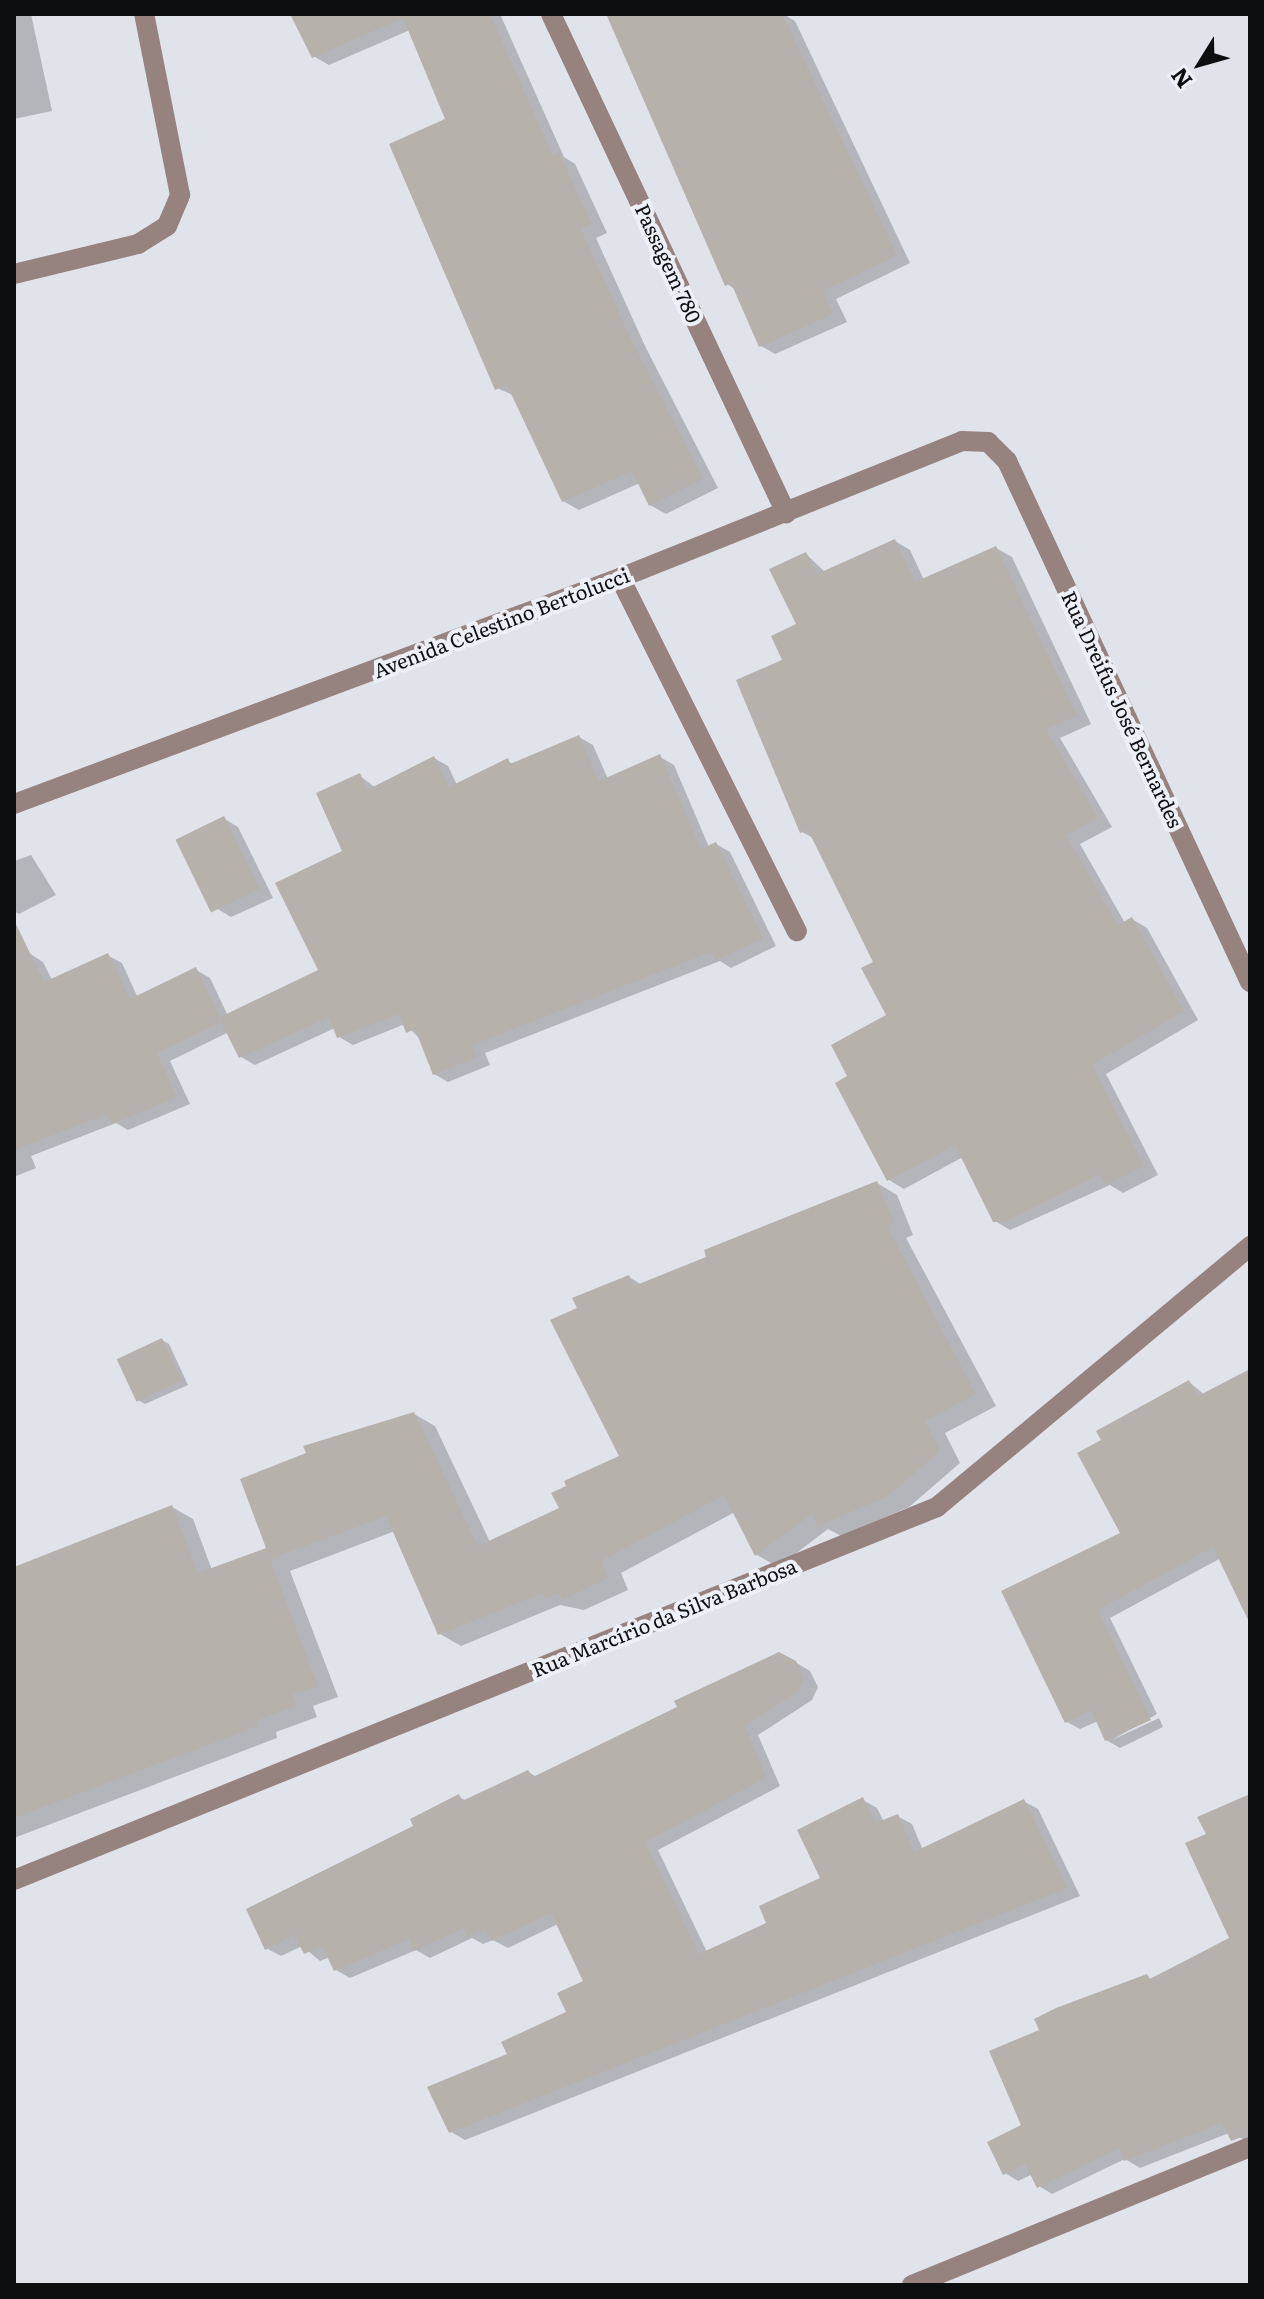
<!DOCTYPE html>
<meta charset="utf-8">
<style>
body{margin:0}
#map{position:relative;width:1264px;height:2299px;overflow:hidden;background:#e0e3ea;font-family:Literata,serif}
div>[style]{position:absolute}
[style*='--x']{left:calc(var(--x)*1px);top:calc(var(--y)*1px);width:calc(var(--w)*1px);rotate:calc(var(--a)*1deg)}
.shadow>*{inset:0;background:#0003}
.building>*{inset:0;background:#b7b1ac;transform-origin:0 0}
.lane>*{height:20px;margin:-10px;padding:0 10px;transform-origin:10px;border-radius:10px;background:#96827f}
.street>*{height:20px;margin:-10px;padding:0 10px;transform-origin:10px;border-radius:10px;background:#96827f}
span{translate:-50% -50%;white-space:nowrap;text-align:center;line-height:1.15;-webkit-text-stroke:8px #eef0f7;paint-order:stroke}
.street-label{font-size:20px;color:#0d0e10}
.frame{position:absolute;inset:0;border:16px solid #0d0e10;pointer-events:none}
.north{position:absolute;left:1160px;top:24px;width:80px;height:80px;-webkit-text-stroke:6px #eef0f7;paint-order:stroke;rotate:233deg;font-size:22px;font-weight:700;line-height:32px;text-align:center;color:#0d0e10}
.north::after{content:'';display:block;margin:auto;width:28px;height:36px;background:#0d0e10;clip-path:polygon(50% 0,100% 100%,50% 72%,0 100%)}
</style>
<div id="map">
<div class="shadow">
<i style="clip-path:polygon(14px 14px,31px 14px,52px 111px,14px 119px)"></i>
<i style="clip-path:polygon(293px 14px,500px 14px,564px 157px,575px 164px,607px 233px,596px 238px,646px 348px,718px 488px,666px 514px,650px 505px,640px 483px,579px 510px,563px 501px,515px 396px,497px 388px,448px 121px,410px 30px,329px 65px,313px 56px)"></i>
<i style="clip-path:polygon(608px 14px,783px 14px,795px 21px,910px 263px,836px 299px,847px 322px,775px 354px,761px 346px,736px 290px,727px 284px)"></i>
<i style="clip-path:polygon(895px 541px,910px 550px,924px 580px,996px 548px,1012px 557px,1091px 724px,1060px 738px,1112px 827px,1080px 844px,1125px 923px,1132px 919px,1147px 928px,1198px 1020px,1106px 1074px,1158px 1175px,1123px 1193px,1110px 1185px,1010px 1230px,995px 1221px,963px 1157px,904px 1189px,889px 1180px,850px 1077px,889px 1016px,876px 962px,815px 839px,802px 832px,785px 661px,798px 625px,806px 554px,826px 573px)"></i>
<i style="clip-path:polygon(579px 737px,593px 745px,608px 779px,660px 757px,674px 765px,709px 847px,716px 844px,730px 852px,776px 946px,731px 968px,720px 961px,485px 1053px,490px 1065px,448px 1082px,434px 1074px,421px 1040px,405px 1024px,353px 1045px,339px 1037px,335px 1028px,255px 1065px,241px 1057px,229px 1032px,170px 1061px,190px 1104px,128px 1130px,116px 1123px,31px 1156px,36px 1168px,14px 1177px,14px 961px,29px 953px,43px 962px,52px 980px,107px 955px,122px 963px,138px 998px,196px 970px,210px 978px,228px 1016px,321px 971px,360px 776px,376px 788px,434px 758px,448px 766px,457px 785px,508px 761px,514px 765px)"></i>
<i style="clip-path:polygon(223px 818px,238px 827px,273px 898px,231px 917px,216px 908px,177px 840px)"></i>
<i style="clip-path:polygon(31px 855px,56px 895px,19px 914px,14px 911px,14px 861px)"></i>
<i style="clip-path:polygon(877px 1183px,897px 1195px,913px 1235px,906px 1238px,996px 1406px,945px 1433px,960px 1463px,909px 1507px,841px 1536px,828px 1529px,778px 1567px,757px 1555px,735px 1512px,621px 1573px,628px 1590px,584px 1610px,560px 1605px,461px 1646px,440px 1634px,395px 1531px,290px 1571px,338px 1697px,313px 1706px,317px 1717px,276px 1732px,277px 1738px,14px 1838px,14px 1569px,172px 1507px,193px 1519px,212px 1570px,269px 1550px,414px 1414px,435px 1426px,490px 1542px,561px 1509px,622px 1457px,579px 1309px,629px 1277px,642px 1285px)"></i>
<i style="clip-path:polygon(162px 1340px,169px 1344px,188px 1385px,145px 1404px,138px 1400px)"></i>
<i style="clip-path:polygon(1250px 1371px,1250px 1619px,1221px 1558px,1110px 1618px,1157px 1714px,1112px 1740px,1159px 1718px,1163px 1727px,1120px 1748px,1106px 1740px,1098px 1721px,1080px 1729px,1067px 1722px,1004px 1592px,1123px 1534px,1189px 1382px,1205px 1395px)"></i>
<i style="clip-path:polygon(795px 1662px,810px 1671px,818px 1687px,812px 1700px,758px 1735px,780px 1786px,658px 1850px,707px 1952px,769px 1924px,823px 1879px,863px 1800px,877px 1808px,884px 1822px,897px 1816px,912px 1824px,923px 1850px,1023px 1801px,1038px 1809px,1080px 1896px,465px 2140px,451px 2132px,510px 2055px,569px 2013px,585px 1982px,558px 1924px,508px 1948px,493px 1940px,483px 1944px,472px 1938px,430px 1958px,416px 1950px,350px 1978px,336px 1970px,330px 1957px,320px 1961px,302px 1946px,281px 1956px,266px 1948px,459px 1797px,467px 1801px,528px 1772px,537px 1777px)"></i>
<i style="clip-path:polygon(1250px 1797px,1250px 2142px,1229px 2133px,1140px 2168px,1125px 2159px,1052px 2194px,1039px 2186px,1033px 2174px,1018px 2181px,1005px 2173px,1024px 2126px,1042px 2031px,1232px 1939px,1209px 1835px)"></i>
</div>
<div class="building">
<i style="clip-path:polygon(290px 14px,490px 14px,553px 156px,559px 152px,592px 224px,581px 229px,630px 337px,703px 479px,649px 506px,632px 471px,562px 502px,507px 385px,495px 390px,389px 144px,445px 119px,403px 18px,312px 58px)"></i>
<i style="clip-path:polygon(606px 14px,782px 14px,897px 255px,823px 291px,833px 314px,759px 347px,731px 283px,725px 286px)"></i>
<i style="clip-path:polygon(895px 539px,915px 582px,996px 546px,1077px 716px,1046px 729px,1098px 818px,1066px 835px,1118px 925px,1132px 917px,1184px 1011px,1092px 1065px,1144px 1166px,1106px 1185px,1100px 1174px,1004px 1222px,993px 1222px,955px 1145px,887px 1181px,835px 1083px,847px 1076px,831px 1045px,886px 1015px,861px 968px,873px 962px,808px 830px,800px 833px,736px 680px,782px 660px,771px 636px,796px 624px,769px 569px,806px 552px,817px 574px)"></i>
<i style="clip-path:polygon(579px 735px,599px 781px,660px 754px,701px 849px,716px 842px,763px 938px,715px 961px,711px 952px,472px 1045px,477px 1057px,433px 1075px,415px 1029px,406px 1033px,399px 1014px,337px 1038px,329px 1017px,239px 1058px,221px 1022px,157px 1053px,177px 1097px,112px 1124px,107px 1114px,14px 1150px,14px 920px,44px 982px,108px 953px,130px 999px,196px 967px,220px 1017px,318px 970px,275px 883px,342px 851px,316px 793px,360px 773px,367px 790px,434px 756px,449px 787px,508px 758px,510px 764px)"></i>
<i style="left:224px;top:816px;width:81px;height:54px;rotate:64deg"></i>
<i style="clip-path:polygon(877px 1181px,894px 1223px,887px 1226px,976px 1394px,925px 1421px,940px 1451px,888px 1496px,818px 1526px,812px 1514px,755px 1556px,724px 1495px,601px 1561px,608px 1578px,562px 1600px,559px 1593px,545px 1599px,543px 1593px,438px 1635px,386px 1516px,270px 1559px,318px 1686px,293px 1694px,297px 1705px,256px 1721px,258px 1726px,14px 1818px,14px 1567px,172px 1505px,198px 1573px,266px 1548px,240px 1479px,306px 1453px,303px 1446px,414px 1412px,478px 1546px,559px 1508px,551px 1493px,566px 1486px,564px 1481px,619px 1456px,550px 1320px,577px 1308px,572px 1298px,629px 1275px,634px 1286px,706px 1257px,704px 1250px)"></i>
<i style="left:162px;top:1338px;width:47px;height:50px;rotate:65deg"></i>
<i style="clip-path:polygon(1250px 1369px,1250px 1624px,1213px 1547px,1098px 1610px,1151px 1720px,1105px 1741px,1091px 1710px,1065px 1723px,1001px 1591px,1120px 1533px,1077px 1453px,1101px 1440px,1096px 1431px,1189px 1380px,1198px 1396px)"></i>
<i style="clip-path:polygon(779px 1652px,796px 1661px,804px 1678px,798px 1692px,745px 1726px,766px 1778px,645px 1842px,699px 1954px,766px 1923px,759px 1906px,820px 1878px,797px 1830px,863px 1797px,875px 1823px,898px 1814px,914px 1852px,1024px 1799px,1067px 1888px,449px 2133px,427px 2087px,507px 2054px,501px 2042px,566px 2012px,557px 1993px,583px 1981px,551px 1913px,492px 1941px,485px 1929px,467px 1937px,463px 1928px,414px 1951px,409px 1939px,334px 1971px,322px 1946px,304px 1954px,294px 1935px,265px 1950px,246px 1909px,413px 1826px,410px 1819px,459px 1794px,462px 1801px,528px 1770px,533px 1777px,677px 1707px,674px 1701px)"></i>
<i style="clip-path:polygon(1250px 1794px,1250px 2134px,1231px 2141px,1222px 2123px,1124px 2161px,1119px 2148px,1037px 2188px,1025px 2164px,1003px 2175px,987px 2142px,1021px 2125px,989px 2051px,1039px 2030px,1034px 2019px,1056px 2008px,1147px 1974px,1150px 1979px,1229px 1938px,1185px 1843px,1206px 1834px,1197px 1817px)"></i>
</div>
<div class="lane">
<i style="--x:620;--y:578;--w:395;--a:63.4"></i>
<i style="--x:912;--y:2285;--w:365;--a:-22.2"></i>
</div>
<div class="street">
<i style="--x:551;--y:14;--w:552;--a:64.78"></i>
<i style="--x:14;--y:274;--w:128;--a:-13.6"></i>
<i style="--x:138;--y:244;--w:34;--a:-32"></i>
<i style="--x:167;--y:226;--w:34;--a:-67"></i>
<i style="--x:180;--y:195;--w:185;--a:-101.2"></i>
<i style="--x:14;--y:804;--w:647;--a:-20.45"></i>
<i style="--x:620;--y:578;--w:368;--a:-21.8"></i>
<i style="--x:962;--y:441;--w:26;--a:2"></i>
<i style="--x:988;--y:442;--w:27;--a:45"></i>
<i style="--x:1007;--y:461;--w:575;--a:65"></i>
<i style="--x:14;--y:1880;--w:996;--a:-22"></i>
<i style="--x:937;--y:1507;--w:408;--a:-39.8"></i>
</div>
<div class="street-label">
<span style="left:669px;top:263px;rotate:65deg">Passagem 780</span>
<span style="left:501px;top:622px;rotate:-21deg">Avenida Celestino Bertolucci</span>
<span style="left:1123px;top:709px;rotate:65deg">Rua Dreifus José Bernardes</span>
<span style="left:664px;top:1617px;rotate:-22deg">Rua Marcírio da Silva Barbosa</span>
</div>
<div class="frame"></div>
<div class="north">N</div>
</div>
